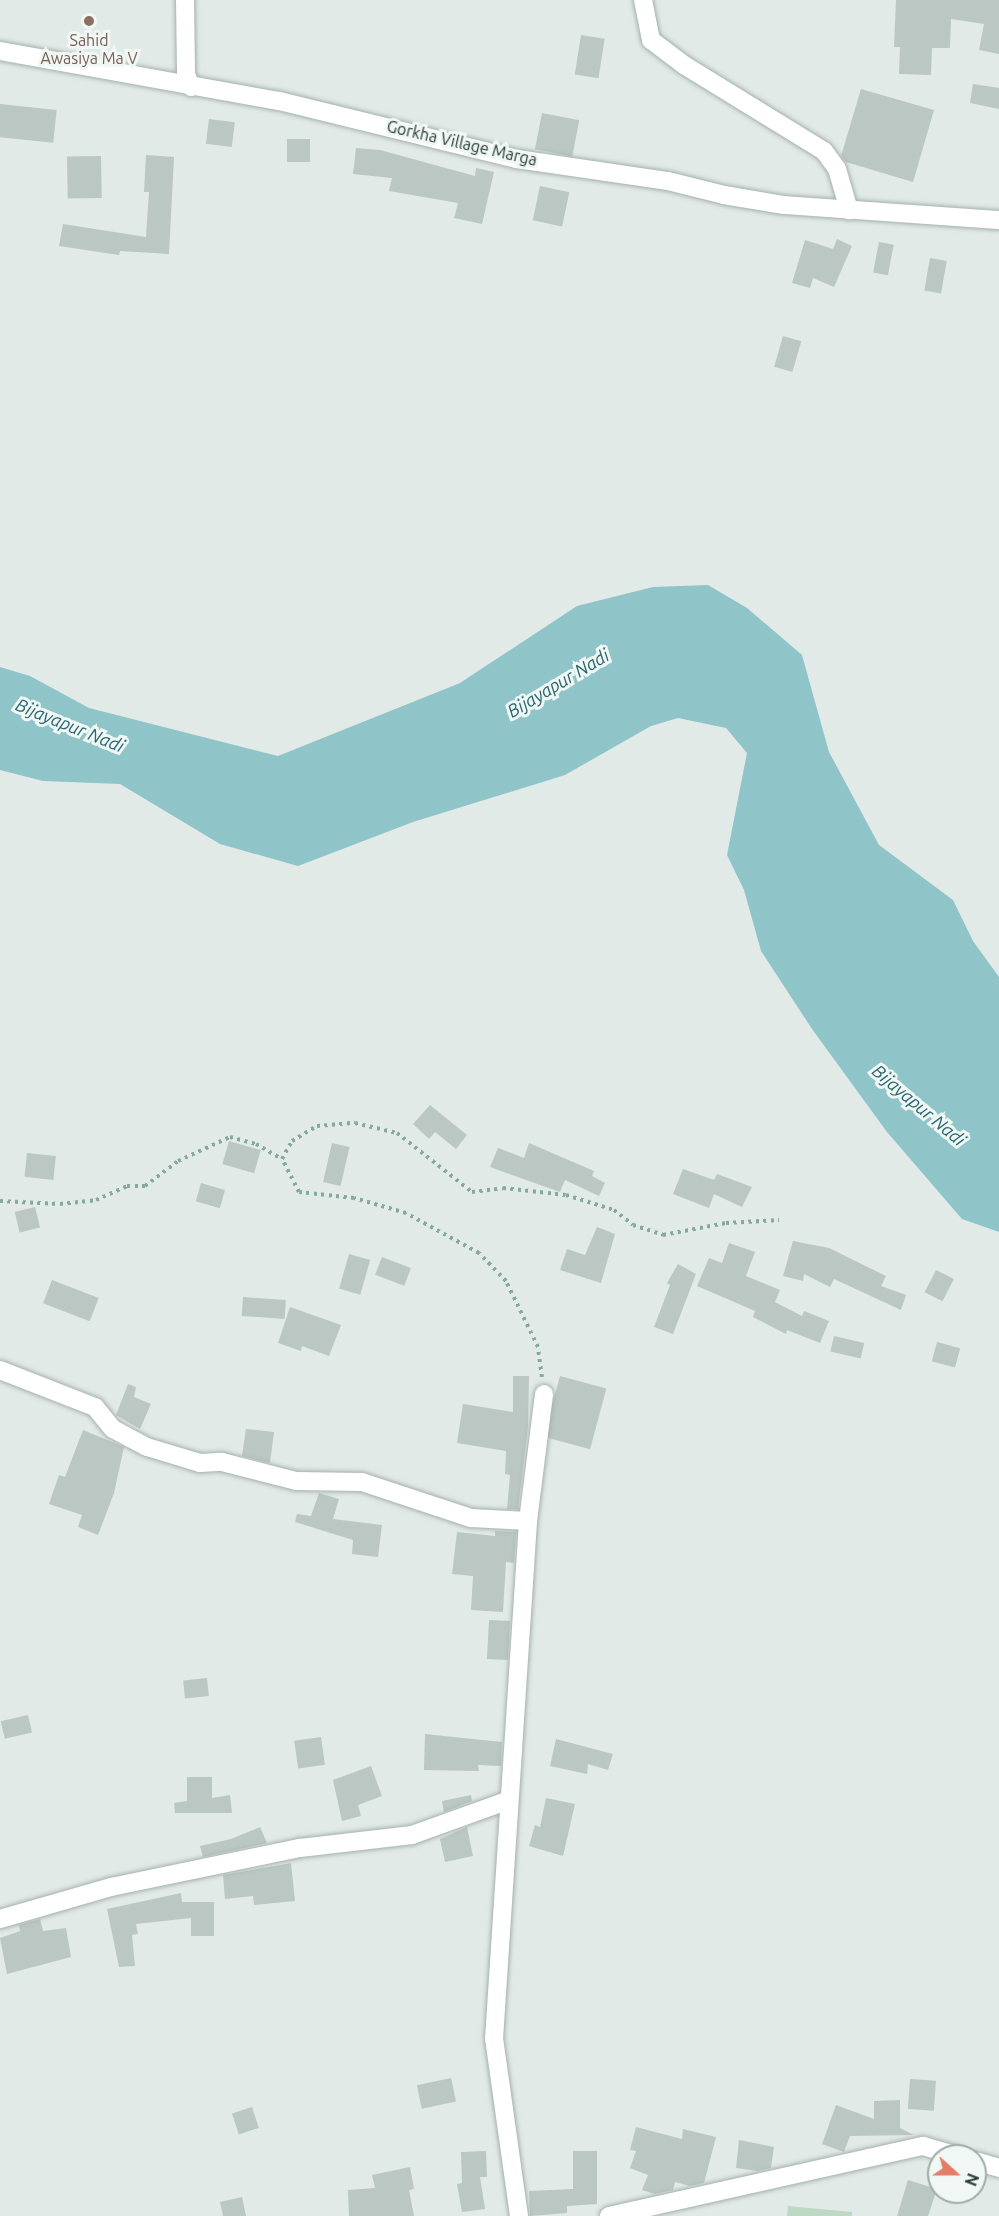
<!DOCTYPE html>
<style>
body{margin:0}
#map{position:relative;width:999px;height:2216px;overflow:hidden;background:#e1eae6;font-family:Ubuntu,sans-serif}
div>[style]{position:absolute}
[style*='--x']{left:calc(var(--x)*1px);top:calc(var(--y)*1px);width:calc(var(--w)*1px);rotate:calc(var(--a)*1deg)}
.green>*{inset:0;background:#bdd9c3}
.water>*{inset:0;background:#8fc4c9}
.building>*{inset:0;background:#bac7c2;transform-origin:0 0}
.path>*{height:4px;margin-top:-2px;transform-origin:0;background:repeating-linear-gradient(90deg,#85aa9c 0 3px,transparent 0 7.5px)}
.roads{filter:drop-shadow(0 0 2px #a5b1ac) drop-shadow(0 0 2px #a5b1ac)}
.street>*{height:18px;margin:-9px;padding:0 9px;transform-origin:9px;border-radius:9px;background:#fff}
.dots>*{width:16px;height:16px;translate:-50% -50%;box-sizing:border-box;border:3px solid #f1f7f4;border-radius:50%}
span{translate:-50% -50%;white-space:nowrap;text-align:center;line-height:1.15;-webkit-text-stroke:6px #f1f7f4;paint-order:stroke}
.education-label{font-size:16px;color:#785e54}
.street-label{font-size:16px;color:#243932}
.water-label{font-size:18px;color:#25666e;font-style:italic}
.north{position:absolute;left:927px;top:2144px;width:60px;height:60px;box-sizing:border-box;background:#f1f7f4;border:2px solid #9faba6;border-radius:50%;rotate:111deg;font-size:16px;font-weight:700;line-height:24px;text-align:center;color:#243932}
.north::after{content:'';display:block;margin:auto;width:21px;height:27px;background:#e27e67;clip-path:polygon(50% 0,100% 100%,50% 72%,0 100%)}
</style>
<div id="map">
<div class="green">
<i style="clip-path:polygon(788px 2206px,852px 2212px,852px 2216px,787px 2216px)"></i>
</div>
<div class="water">
<i style="clip-path:polygon(708px 585px,747px 608px,802px 655px,829px 752px,879px 845px,953px 900px,973px 941px,999px 977px,999px 1232px,962px 1219px,887px 1132px,812px 1029px,761px 951px,744px 890px,727px 855px,747px 753px,726px 728px,678px 718px,651px 726px,565px 775px,413px 822px,298px 866px,220px 844px,120px 784px,43px 781px,0 770px,0 667px,30px 676px,89px 708px,278px 756px,460px 683px,577px 606px,653px 587px)"></i>
</div>
<div class="building">
<i style="clip-path:polygon(896px 0,999px 0,999px 54px,979px 50px,984px 24px,951px 19px,950px 48px,932px 48px,931px 75px,899px 74px,900px 47px,894px 47px)"></i>
<i style="left:581px;top:35px;width:24px;height:40px;rotate:9deg"></i>
<i style="clip-path:polygon(973px 84px,999px 88px,999px 109px,970px 103px)"></i>
<i style="clip-path:polygon(861px 89px,934px 110px,913px 182px,846px 162px,841px 156px)"></i>
<i style="left:0;top:104px;width:57px;height:33px;rotate:6deg"></i>
<i style="left:542px;top:113px;width:38px;height:37px;rotate:11deg"></i>
<i style="left:209px;top:119px;width:26px;height:25px;rotate:7deg"></i>
<i style="left:287px;top:139px;width:23px;height:23px"></i>
<i style="clip-path:polygon(356px 148px,380px 150px,475px 176px,476px 168px,494px 172px,482px 224px,454px 218px,458px 203px,389px 191px,392px 178px,353px 174px)"></i>
<i style="clip-path:polygon(146px 155px,174px 157px,169px 254px,120px 251px,119px 255px,59px 246px,63px 224px,146px 237px,149px 192px,144px 192px)"></i>
<i style="left:101px;top:156px;width:42px;height:34px;rotate:89deg"></i>
<i style="left:540px;top:186px;width:30px;height:35px;rotate:12deg"></i>
<i style="clip-path:polygon(837px 239px,852px 246px,834px 287px,813px 278px,810px 288px,792px 283px,805px 240px,833px 249px)"></i>
<i style="left:879px;top:242px;width:15px;height:31px;rotate:11deg"></i>
<i style="left:930px;top:258px;width:17px;height:33px;rotate:10deg"></i>
<i style="left:783px;top:336px;width:19px;height:32px;rotate:16deg"></i>
<i style="clip-path:polygon(430px 1105px,467px 1135px,456px 1149px,435px 1132px,429px 1139px,413px 1124px)"></i>
<i style="left:229px;top:1141px;width:33px;height:24px;rotate:16deg"></i>
<i style="left:332px;top:1143px;width:18px;height:40px;rotate:13deg"></i>
<i style="clip-path:polygon(529px 1143px,594px 1171px,592px 1176px,605px 1183px,599px 1196px,565px 1180px,560px 1192px,490px 1167px,498px 1148px,524px 1158px)"></i>
<i style="left:27px;top:1153px;width:29px;height:24px;rotate:6deg"></i>
<i style="clip-path:polygon(683px 1169px,714px 1180px,717px 1174px,752px 1187px,742px 1207px,714px 1194px,709px 1208px,673px 1194px)"></i>
<i style="left:201px;top:1183px;width:25px;height:19px;rotate:16deg"></i>
<i style="left:35px;top:1207px;width:21px;height:21px;rotate:76deg"></i>
<i style="clip-path:polygon(597px 1227px,615px 1234px,601px 1283px,560px 1270px,567px 1249px,585px 1255px)"></i>
<i style="clip-path:polygon(793px 1241px,829px 1248px,886px 1276px,881px 1286px,906px 1295px,901px 1310px,834px 1279px,830px 1287px,804px 1274px,803px 1281px,783px 1276px)"></i>
<i style="clip-path:polygon(729px 1243px,755px 1252px,746px 1276px,780px 1290px,775px 1302px,802px 1316px,804px 1311px,829px 1321px,820px 1343px,787px 1330px,786px 1334px,753px 1317px,755px 1311px,697px 1286px,709px 1258px,722px 1263px)"></i>
<i style="left:349px;top:1254px;width:22px;height:36px;rotate:16deg"></i>
<i style="left:382px;top:1257px;width:31px;height:19px;rotate:21deg"></i>
<i style="clip-path:polygon(678px 1264px,696px 1274px,673px 1334px,654px 1327px,670px 1285px,667px 1283px)"></i>
<i style="left:936px;top:1270px;width:20px;height:25px;rotate:27deg"></i>
<i style="left:52px;top:1280px;width:50px;height:25px;rotate:21deg"></i>
<i style="left:243px;top:1297px;width:43px;height:19px;rotate:4deg"></i>
<i style="clip-path:polygon(290px 1307px,341px 1325px,329px 1356px,302px 1346px,301px 1351px,278px 1343px)"></i>
<i style="left:834px;top:1336px;width:31px;height:16px;rotate:13deg"></i>
<i style="left:937px;top:1342px;width:24px;height:20px;rotate:15deg"></i>
<i style="clip-path:polygon(513px 1376px,529px 1376px,528px 1427px,518px 1509px,507px 1509px,510px 1475px,505px 1474px,506px 1451px,457px 1443px,463px 1404px,513px 1412px)"></i>
<i style="left:560px;top:1376px;width:48px;height:63px;rotate:15deg"></i>
<i style="clip-path:polygon(128px 1384px,136px 1387px,134px 1397px,151px 1404px,140px 1429px,116px 1415px)"></i>
<i style="clip-path:polygon(246px 1429px,274px 1432px,270px 1463px,242px 1456px)"></i>
<i style="clip-path:polygon(83px 1430px,124px 1447px,114px 1493px,98px 1535px,78px 1527px,82px 1515px,49px 1504px,59px 1475px,65px 1477px)"></i>
<i style="clip-path:polygon(319px 1493px,339px 1499px,333px 1519px,382px 1525px,378px 1557px,352px 1554px,353px 1540px,295px 1522px,297px 1514px,311px 1516px)"></i>
<i style="clip-path:polygon(495px 1531px,516px 1532px,514px 1563px,506px 1562px,503px 1612px,471px 1610px,473px 1576px,452px 1574px,457px 1532px,495px 1536px)"></i>
<i style="left:489px;top:1620px;width:21px;height:39px;rotate:3deg"></i>
<i style="left:207px;top:1678px;width:18px;height:24px;rotate:84deg"></i>
<i style="left:28px;top:1715px;width:18px;height:28px;rotate:77deg"></i>
<i style="clip-path:polygon(425px 1734px,502px 1742px,501px 1766px,478px 1765px,479px 1771px,424px 1770px)"></i>
<i style="left:321px;top:1737px;width:28px;height:27px;rotate:82deg"></i>
<i style="clip-path:polygon(556px 1739px,613px 1754px,608px 1770px,588px 1764px,587px 1774px,550px 1766px)"></i>
<i style="clip-path:polygon(371px 1766px,382px 1796px,358px 1805px,361px 1816px,342px 1821px,333px 1780px)"></i>
<i style="clip-path:polygon(187px 1777px,212px 1777px,212px 1798px,230px 1795px,232px 1813px,175px 1813px,174px 1803px,187px 1801px)"></i>
<i style="clip-path:polygon(471px 1795px,472px 1801px,444px 1812px,442px 1801px)"></i>
<i style="clip-path:polygon(546px 1798px,575px 1804px,563px 1856px,529px 1846px,535px 1825px,540px 1827px)"></i>
<i style="clip-path:polygon(260px 1827px,267px 1843px,203px 1857px,200px 1846px,231px 1839px)"></i>
<i style="clip-path:polygon(467px 1827px,473px 1856px,445px 1862px,440px 1839px)"></i>
<i style="clip-path:polygon(291px 1863px,295px 1901px,254px 1905px,253px 1896px,225px 1899px,223px 1875px)"></i>
<i style="clip-path:polygon(181px 1893px,182px 1902px,214px 1902px,214px 1936px,191px 1936px,191px 1918px,136px 1924px,138px 1934px,132px 1935px,135px 1966px,119px 1967px,107px 1909px)"></i>
<i style="clip-path:polygon(40px 1919px,43px 1931px,66px 1928px,71px 1957px,7px 1974px,0 1938px,20px 1931px,19px 1925px)"></i>
<i style="left:451px;top:2078px;width:24px;height:35px;rotate:78deg"></i>
<i style="left:910px;top:2079px;width:26px;height:30px;rotate:4deg"></i>
<i style="clip-path:polygon(900px 2100px,900px 2128px,914px 2135px,850px 2136px,844px 2152px,822px 2144px,836px 2105px,874px 2119px,874px 2101px)"></i>
<i style="left:252px;top:2107px;width:22px;height:21px;rotate:72deg"></i>
<i style="clip-path:polygon(636px 2127px,682px 2139px,683px 2129px,716px 2137px,704px 2183px,690px 2186px,675px 2182px,673px 2190px,655px 2194px,642px 2190px,648px 2175px,630px 2168px,636px 2151px,630px 2150px)"></i>
<i style="clip-path:polygon(739px 2140px,774px 2147px,771px 2168px,758px 2171px,736px 2168px)"></i>
<i style="clip-path:polygon(486px 2151px,487px 2177px,480px 2177px,485px 2209px,462px 2212px,457px 2184px,462px 2183px,461px 2152px)"></i>
<i style="clip-path:polygon(573px 2151px,597px 2151px,597px 2204px,567px 2206px,567px 2213px,530px 2216px,529px 2191px,573px 2189px)"></i>
<i style="clip-path:polygon(410px 2167px,414px 2189px,409px 2190px,414px 2216px,349px 2216px,348px 2190px,375px 2188px,372px 2175px)"></i>
<i style="clip-path:polygon(908px 2180px,937px 2189px,928px 2216px,897px 2216px)"></i>
<i style="clip-path:polygon(242px 2197px,246px 2216px,223px 2216px,220px 2202px)"></i>
</div>
<div class="path">
<i style="--x:0;--y:1201;--w:60;--a:2.9"></i>
<i style="--x:60;--y:1204;--w:36;--a:-6"></i>
<i style="--x:96;--y:1200;--w:34;--a:-24"></i>
<i style="--x:127;--y:1186;--w:18;--a:0"></i>
<i style="--x:145;--y:1186;--w:41;--a:-37.1"></i>
<i style="--x:178;--y:1161;--w:57;--a:-24.8"></i>
<i style="--x:230;--y:1137;--w:27;--a:15"></i>
<i style="--x:256;--y:1144;--w:30;--a:30"></i>
<i style="--x:542;--y:1377;--w:30;--a:-98"></i>
<i style="--x:538;--y:1347;--w:73;--a:-115.9"></i>
<i style="--x:506;--y:1281;--w:39;--a:-134"></i>
<i style="--x:479;--y:1253;--w:83;--a:-151.3"></i>
<i style="--x:406;--y:1213;--w:54;--a:-163.9"></i>
<i style="--x:354;--y:1198;--w:55;--a:-173.8"></i>
<i style="--x:299;--y:1192;--w:37;--a:-117"></i>
<i style="--x:282;--y:1159;--w:21;--a:-61"></i>
<i style="--x:292;--y:1141;--w:29;--a:-31"></i>
<i style="--x:317;--y:1126;--w:38;--a:-5"></i>
<i style="--x:355;--y:1123;--w:43;--a:13.4"></i>
<i style="--x:397;--y:1133;--w:95;--a:38.2"></i>
<i style="--x:472;--y:1192;--w:31;--a:-7"></i>
<i style="--x:503;--y:1188;--w:63;--a:6.3"></i>
<i style="--x:566;--y:1195;--w:50;--a:17.4"></i>
<i style="--x:614;--y:1210;--w:24;--a:38"></i>
<i style="--x:633;--y:1225;--w:32;--a:18"></i>
<i style="--x:663;--y:1235;--w:64;--a:-10.8"></i>
<i style="--x:726;--y:1223;--w:53;--a:-3.2"></i>
</div>
<div class="roads">
<div class="street">
<i style="--x:185;--y:0;--w:74;--a:89.2"></i>
<i style="--x:186;--y:74;--w:14;--a:69"></i>
<i style="--x:643;--y:0;--w:41;--a:78.7"></i>
<i style="--x:651;--y:40;--w:41;--a:37.1"></i>
<i style="--x:684;--y:65;--w:164;--a:31.6"></i>
<i style="--x:824;--y:151;--w:22;--a:54"></i>
<i style="--x:837;--y:169;--w:43;--a:73.7"></i>
<i style="--x:0;--y:51;--w:283;--a:10.2"></i>
<i style="--x:279;--y:101;--w:245;--a:13.7"></i>
<i style="--x:517;--y:159;--w:153;--a:8.3"></i>
<i style="--x:668;--y:181;--w:58;--a:14"></i>
<i style="--x:724;--y:195;--w:61;--a:9.5"></i>
<i style="--x:784;--y:205;--w:216;--a:4"></i>
<i style="--x:0;--y:1370;--w:102;--a:21.3"></i>
<i style="--x:95;--y:1407;--w:28;--a:51"></i>
<i style="--x:113;--y:1429;--w:38;--a:28"></i>
<i style="--x:147;--y:1447;--w:55;--a:16.8"></i>
<i style="--x:200;--y:1463;--w:22;--a:-3"></i>
<i style="--x:222;--y:1462;--w:76;--a:14.4"></i>
<i style="--x:296;--y:1481;--w:66;--a:0.9"></i>
<i style="--x:362;--y:1482;--w:115;--a:18.3"></i>
<i style="--x:471;--y:1518;--w:57;--a:3"></i>
<i style="--x:0;--y:1919;--w:116;--a:-16.1"></i>
<i style="--x:111;--y:1887;--w:193;--a:-11.7"></i>
<i style="--x:300;--y:1848;--w:113;--a:-6.6"></i>
<i style="--x:412;--y:1835;--w:103;--a:-19.8"></i>
<i style="--x:975;--y:2161;--w:25;--a:16"></i>
<i style="--x:519;--y:2216;--w:179;--a:-98"></i>
<i style="--x:494;--y:2039;--w:519;--a:-86.24"></i>
<i style="--x:528;--y:1521;--w:128;--a:-82.8"></i>
<i style="--x:609;--y:2216;--w:322;--a:-12.6"></i>
<i style="--x:923;--y:2146;--w:37;--a:16"></i>
</div>
</div>
<div class="dots">
<i style="left:89px;top:21px;background:#8d6e63"></i>
</div>
<div class="education-label">
<span style="left:89px;top:49px">Sahid<br>Awasiya Ma V</span>
</div>
<div class="street-label">
<span style="left:462px;top:143px;rotate:13deg">Gorkha Village Marga</span>
</div>
<div class="water-label">
<span style="left:558px;top:683px;rotate:-31deg">Bijayapur Nadi</span>
<span style="left:70px;top:725px;rotate:22deg">Bijayapur Nadi</span>
<span style="left:919px;top:1105px;rotate:40deg">Bijayapur Nadi</span>
</div>
<div class="north">N</div>
</div>
